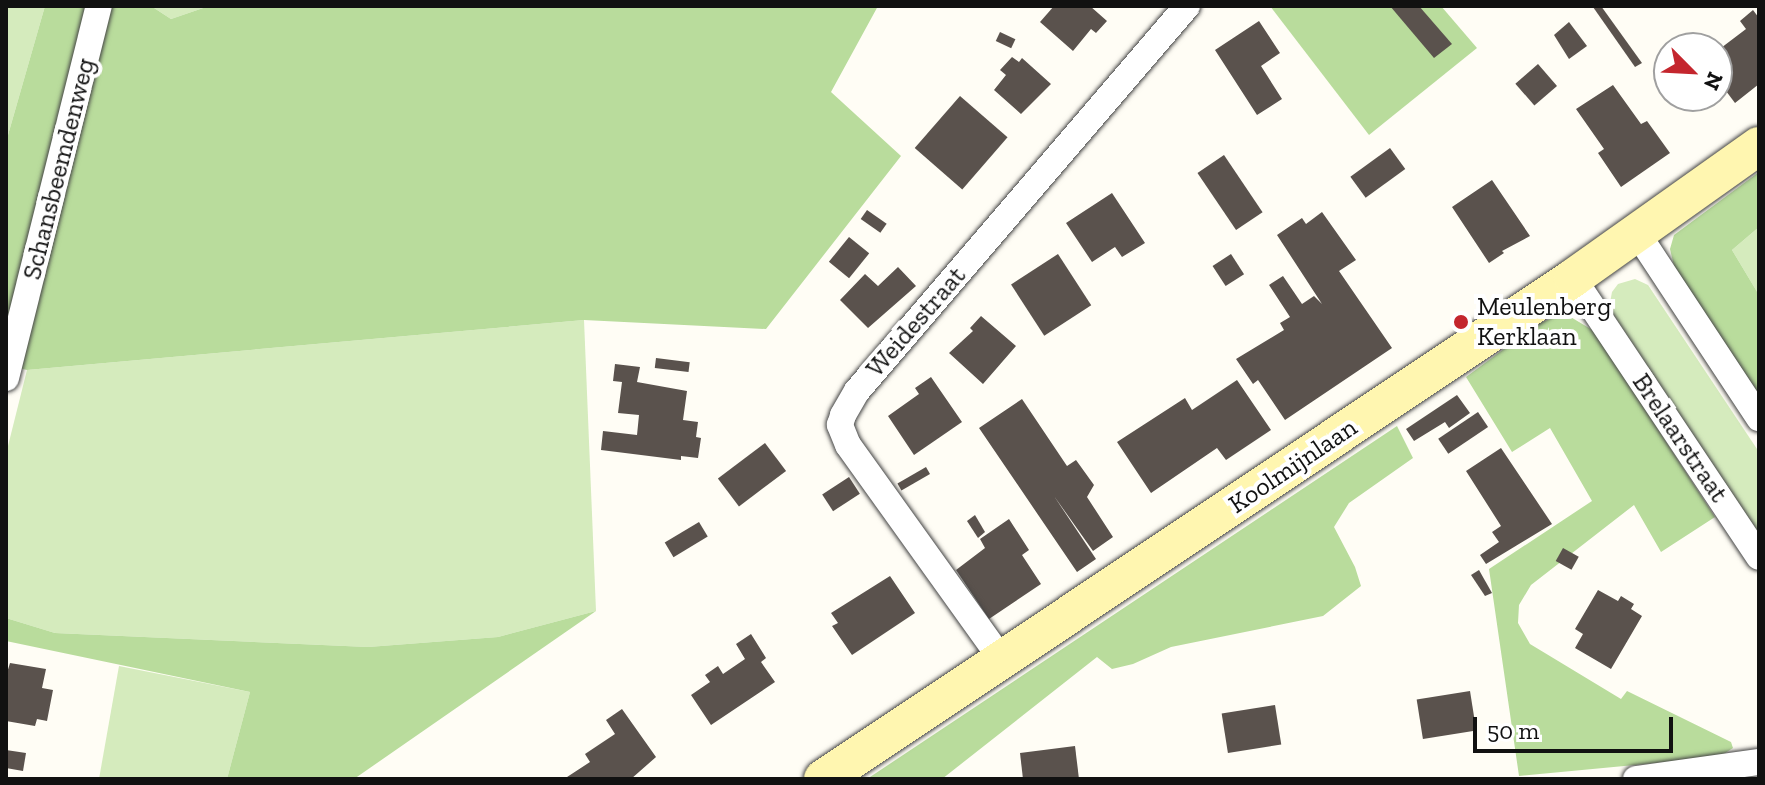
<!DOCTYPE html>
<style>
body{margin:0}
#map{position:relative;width:1765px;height:785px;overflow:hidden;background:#fffdf5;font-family:"Zilla Slab",serif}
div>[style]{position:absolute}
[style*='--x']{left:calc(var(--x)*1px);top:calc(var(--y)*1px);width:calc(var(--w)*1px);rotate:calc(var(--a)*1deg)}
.green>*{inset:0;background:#d5ebbd}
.forest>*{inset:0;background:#b9dc9c}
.building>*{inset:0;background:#5a524d;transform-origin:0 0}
.roads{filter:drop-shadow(0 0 2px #444) drop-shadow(0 0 2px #444)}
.street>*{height:26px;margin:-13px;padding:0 13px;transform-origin:13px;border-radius:13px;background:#fff}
.secondary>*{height:38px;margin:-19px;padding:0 19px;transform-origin:19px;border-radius:19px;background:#fff6b0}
.dots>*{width:22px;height:22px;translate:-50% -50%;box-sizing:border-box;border:4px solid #fff;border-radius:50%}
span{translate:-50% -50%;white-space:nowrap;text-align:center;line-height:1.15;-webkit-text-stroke:8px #fff;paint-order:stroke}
.street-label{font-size:26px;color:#111}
.poi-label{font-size:26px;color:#111}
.left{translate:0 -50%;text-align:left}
.frame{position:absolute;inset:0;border:8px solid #111;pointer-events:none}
.north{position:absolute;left:1653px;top:32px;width:80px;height:80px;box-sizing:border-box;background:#fff;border:2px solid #a0a0a0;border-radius:50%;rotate:114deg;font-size:22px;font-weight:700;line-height:32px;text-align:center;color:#111}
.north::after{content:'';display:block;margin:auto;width:28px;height:36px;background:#c4262e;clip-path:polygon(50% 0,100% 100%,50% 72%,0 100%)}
.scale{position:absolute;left:1473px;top:717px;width:200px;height:36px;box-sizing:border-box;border:4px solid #111;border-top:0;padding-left:10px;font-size:24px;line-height:28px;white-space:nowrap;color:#111;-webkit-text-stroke:6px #fff;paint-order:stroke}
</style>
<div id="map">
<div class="green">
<i style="clip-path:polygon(6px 6px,45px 6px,6px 142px)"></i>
<i style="clip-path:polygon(151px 6px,209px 6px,171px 19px)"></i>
<i style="clip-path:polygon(1759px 227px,1759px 295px,1732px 250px)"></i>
<i style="clip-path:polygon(1635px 279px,1648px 285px,1759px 452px,1759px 536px,1609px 308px,1612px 292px,1618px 284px)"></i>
<i style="clip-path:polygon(584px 320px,596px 611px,498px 637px,368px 647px,55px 633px,6px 618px,6px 454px,27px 370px)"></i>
<i style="clip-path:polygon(119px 666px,250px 692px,227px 779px,99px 779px)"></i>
</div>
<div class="forest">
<i style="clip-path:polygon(45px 6px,151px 6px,171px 19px,209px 6px,878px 6px,831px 92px,901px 156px,766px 329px,584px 320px,27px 370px,6px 365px,6px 142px)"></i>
<i style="clip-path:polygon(1270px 6px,1441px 6px,1477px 48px,1369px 135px)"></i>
<i style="clip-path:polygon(1759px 172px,1759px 227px,1732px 250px,1759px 295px,1759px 394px,1675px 270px,1670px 249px,1674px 235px)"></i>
<i style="clip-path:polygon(1564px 313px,1594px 331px,1715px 517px,1661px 552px,1634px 505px,1531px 585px,1519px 605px,1518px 623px,1530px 644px,1621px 699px,1627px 691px,1731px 742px,1733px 748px,1719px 757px,1519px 776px,1489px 569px,1592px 501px,1550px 428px,1512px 452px,1466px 377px,1538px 324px)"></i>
<i style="clip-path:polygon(1397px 426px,1413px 458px,1349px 503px,1334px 527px,1355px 567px,1361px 586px,1323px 616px,1171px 647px,1133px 664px,1112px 669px,1097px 657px,942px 779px,867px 779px)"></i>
<i style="clip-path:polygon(596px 611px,354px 779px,227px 779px,250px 692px,6px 641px,6px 618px,55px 633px,368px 647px,498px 637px)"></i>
</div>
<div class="building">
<i style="clip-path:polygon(1054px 6px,1090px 6px,1107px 21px,1096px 33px,1091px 29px,1073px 51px,1040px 22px)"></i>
<i style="clip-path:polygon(1390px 6px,1419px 6px,1452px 44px,1434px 58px)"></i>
<i style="clip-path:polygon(1601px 6px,1642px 63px,1635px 67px,1593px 7px)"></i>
<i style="clip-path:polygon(1753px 10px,1759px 18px,1759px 84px,1735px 103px,1717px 79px,1717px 51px,1746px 29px,1740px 21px)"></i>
<i style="clip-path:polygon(1259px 21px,1280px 53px,1261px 66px,1282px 99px,1257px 115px,1215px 50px)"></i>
<i style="clip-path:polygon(1569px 22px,1587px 46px,1569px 59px,1554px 35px)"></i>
<i style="left:1000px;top:32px;width:17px;height:10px;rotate:25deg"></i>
<i style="clip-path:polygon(1012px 57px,1019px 62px,1022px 58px,1051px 84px,1021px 114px,994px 90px,1006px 75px,1000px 70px)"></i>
<i style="left:1538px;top:64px;width:29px;height:30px;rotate:49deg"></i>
<i style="clip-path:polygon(1613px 85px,1641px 124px,1647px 121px,1670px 153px,1621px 187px,1598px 153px,1604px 149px,1576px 109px)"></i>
<i style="left:960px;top:96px;width:63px;height:69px;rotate:41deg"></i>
<i style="left:1390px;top:148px;width:26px;height:49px;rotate:54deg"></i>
<i style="left:1224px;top:155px;width:69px;height:32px;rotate:56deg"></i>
<i style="clip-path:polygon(1492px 180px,1530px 236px,1502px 251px,1504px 253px,1489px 263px,1452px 207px)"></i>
<i style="clip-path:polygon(1112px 193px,1145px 243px,1122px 257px,1115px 247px,1092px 262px,1066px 223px)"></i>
<i style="left:867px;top:210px;width:24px;height:11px;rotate:35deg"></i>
<i style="clip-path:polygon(1322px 212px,1356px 260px,1339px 271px,1392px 348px,1285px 420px,1258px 380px,1253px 384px,1236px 359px,1284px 330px,1280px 323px,1290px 317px,1269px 285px,1283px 276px,1302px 304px,1314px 296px,1322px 304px,1277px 235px,1302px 218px,1306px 224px)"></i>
<i style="left:849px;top:237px;width:26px;height:32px;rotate:39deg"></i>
<i style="left:1058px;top:254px;width:61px;height:56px;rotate:57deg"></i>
<i style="left:1231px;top:254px;width:24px;height:22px;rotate:57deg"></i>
<i style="clip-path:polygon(898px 267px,916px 286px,868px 328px,840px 300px,865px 274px,878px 286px)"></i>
<i style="clip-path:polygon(981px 316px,1016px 346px,983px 384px,949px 353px,973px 331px,970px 328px)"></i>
<i style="left:656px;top:358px;width:34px;height:10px;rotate:7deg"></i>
<i style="clip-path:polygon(615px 364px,640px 367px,637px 382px,687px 391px,683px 420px,698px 422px,696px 437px,701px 438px,698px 458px,681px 456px,681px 460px,601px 450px,603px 431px,637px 435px,639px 415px,618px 413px,622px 382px,613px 381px)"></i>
<i style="clip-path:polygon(931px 377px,962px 422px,914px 455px,888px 416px,919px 394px,915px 388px)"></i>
<i style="clip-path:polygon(1237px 380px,1271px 430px,1226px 460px,1217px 448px,1151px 493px,1117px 442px,1185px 398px,1192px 410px)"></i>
<i style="clip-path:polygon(1457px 395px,1470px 413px,1449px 428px,1445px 422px,1414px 441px,1406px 429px)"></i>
<i style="clip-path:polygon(1022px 399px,1067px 466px,1076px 460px,1094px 485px,1087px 497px,1113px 537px,1093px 551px,1054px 496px,1096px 559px,1077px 572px,979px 428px)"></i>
<i style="left:1478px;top:412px;width:18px;height:48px;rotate:56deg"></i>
<i style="left:765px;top:443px;width:35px;height:59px;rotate:53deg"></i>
<i style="clip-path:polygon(1501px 448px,1552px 524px,1486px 564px,1480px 555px,1499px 542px,1492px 532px,1501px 526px,1466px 471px)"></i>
<i style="left:926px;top:467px;width:8px;height:33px;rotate:60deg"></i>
<i style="left:849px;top:477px;width:20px;height:32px;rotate:57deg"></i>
<i style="clip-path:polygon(975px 515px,985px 532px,978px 538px,967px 521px)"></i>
<i style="clip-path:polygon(1009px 519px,1029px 550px,1022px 555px,1041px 584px,989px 619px,956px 570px,985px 548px,980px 539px)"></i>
<i style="left:699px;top:522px;width:17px;height:40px;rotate:59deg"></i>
<i style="left:1563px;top:548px;width:18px;height:15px;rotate:29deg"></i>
<i style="clip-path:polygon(1479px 570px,1492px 593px,1485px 596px,1471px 575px)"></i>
<i style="clip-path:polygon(890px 576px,915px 613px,852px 655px,832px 626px,838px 623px,831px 613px)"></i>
<i style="clip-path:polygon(1598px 590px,1618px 601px,1621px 596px,1634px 604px,1631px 609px,1642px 616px,1611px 669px,1575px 648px,1583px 634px,1575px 629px)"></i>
<i style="clip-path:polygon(751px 634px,766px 658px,761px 662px,775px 682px,711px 725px,691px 695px,710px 682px,705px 675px,718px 666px,723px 674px,745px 659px,736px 644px)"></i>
<i style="clip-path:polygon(10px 663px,46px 669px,42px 688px,53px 690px,47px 721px,37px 719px,35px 726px,6px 721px,6px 676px)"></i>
<i style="left:1470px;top:691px;width:40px;height:54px;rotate:81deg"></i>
<i style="left:1275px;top:705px;width:40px;height:54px;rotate:81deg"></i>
<i style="clip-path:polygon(622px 709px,656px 757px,631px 779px,564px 779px,590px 762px,585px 754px,615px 734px,606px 720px)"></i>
<i style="clip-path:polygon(1075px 746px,1079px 779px,1023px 779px,1020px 753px)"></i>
<i style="clip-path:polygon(6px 750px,26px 753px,23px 771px,6px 768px)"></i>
</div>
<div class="roads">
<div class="street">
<i style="--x:1637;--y:233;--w:222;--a:56.6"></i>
<i style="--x:1573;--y:278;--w:335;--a:56.3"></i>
<i style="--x:6;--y:378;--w:383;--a:-76"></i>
<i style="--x:1002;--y:660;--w:264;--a:-125.6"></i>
<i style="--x:848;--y:445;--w:22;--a:-112"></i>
<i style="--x:840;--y:425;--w:10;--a:-73"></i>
<i style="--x:843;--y:415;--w:28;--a:-60"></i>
<i style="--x:857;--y:391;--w:507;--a:-49.4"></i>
<i style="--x:1636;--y:779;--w:124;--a:-7.9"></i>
</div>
<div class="secondary">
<i style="--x:823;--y:779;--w:902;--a:-33.74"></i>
<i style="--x:1573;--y:278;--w:228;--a:-35.4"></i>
</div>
</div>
<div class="dots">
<i style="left:1461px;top:322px;background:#c4262e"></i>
</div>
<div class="street-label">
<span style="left:59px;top:169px;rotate:-76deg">Schansbeemdenweg</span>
<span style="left:916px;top:322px;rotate:-49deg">Weidestraat</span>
<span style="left:1680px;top:438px;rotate:56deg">Brelaarstraat</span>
<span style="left:1293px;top:466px;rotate:-34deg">Koolmijnlaan</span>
</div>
<div class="poi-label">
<span class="left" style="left:1477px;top:322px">Meulenberg<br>Kerklaan</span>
</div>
<div class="frame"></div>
<div class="north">N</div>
<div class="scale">50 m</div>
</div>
